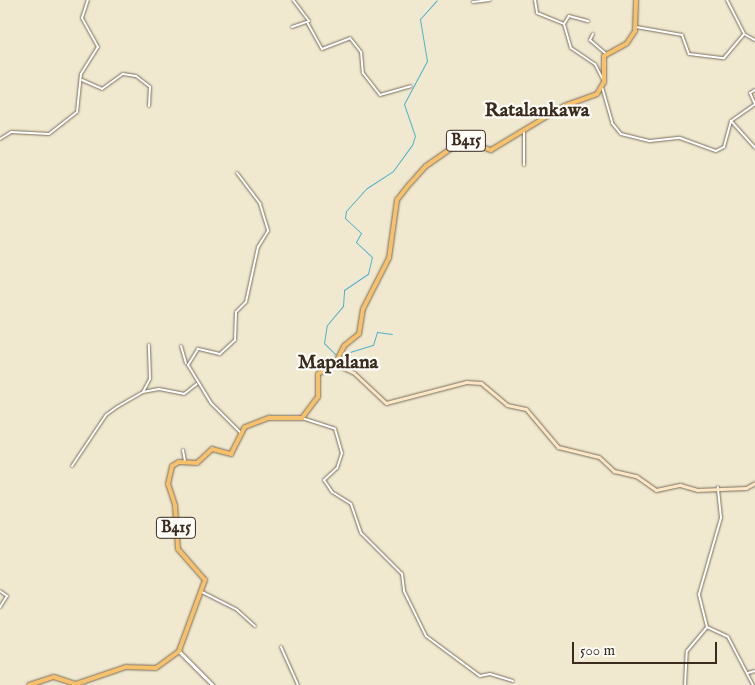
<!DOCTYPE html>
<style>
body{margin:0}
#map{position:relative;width:755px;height:685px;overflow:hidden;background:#f0e9cf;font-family:"IM FELL English",serif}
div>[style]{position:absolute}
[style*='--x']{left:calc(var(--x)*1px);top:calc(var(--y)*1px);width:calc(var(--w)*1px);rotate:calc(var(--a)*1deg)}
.stream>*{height:1px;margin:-0.5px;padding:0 0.5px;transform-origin:0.5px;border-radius:0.5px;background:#4eb2cd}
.roads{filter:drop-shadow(0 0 1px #7a6d5c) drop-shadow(0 0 1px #7a6d5c)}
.minor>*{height:2px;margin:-1px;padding:0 1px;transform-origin:1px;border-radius:1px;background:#fff}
.tertiary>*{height:2.5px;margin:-1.25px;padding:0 1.25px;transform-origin:1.25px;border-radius:1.25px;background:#fff}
.secondary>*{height:3px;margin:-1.5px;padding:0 1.5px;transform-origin:1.5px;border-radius:1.5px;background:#fce6c4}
.primary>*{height:4px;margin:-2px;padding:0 2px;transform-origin:2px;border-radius:2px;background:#f7c06b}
span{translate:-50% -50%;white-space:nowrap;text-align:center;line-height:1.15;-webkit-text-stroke:4.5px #fdfcf7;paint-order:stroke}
.shield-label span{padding:1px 4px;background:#fdfcf7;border:1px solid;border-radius:4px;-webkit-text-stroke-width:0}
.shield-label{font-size:16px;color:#3b2a1e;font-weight:700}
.quarter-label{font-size:20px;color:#3b2a1e;font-weight:700}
.scale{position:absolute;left:572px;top:642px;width:145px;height:22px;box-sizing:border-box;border:2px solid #3b2a1e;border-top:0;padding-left:6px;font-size:15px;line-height:18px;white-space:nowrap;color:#3b2a1e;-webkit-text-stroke:4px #fdfcf7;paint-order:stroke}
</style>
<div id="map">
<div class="stream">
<i style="--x:340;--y:355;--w:34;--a:-17"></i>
<i style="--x:373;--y:345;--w:14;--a:-73"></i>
<i style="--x:377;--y:332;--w:15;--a:8"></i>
<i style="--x:337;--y:356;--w:18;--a:-135"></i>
<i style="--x:324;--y:343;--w:18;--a:-81"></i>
<i style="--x:327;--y:325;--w:25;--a:-50"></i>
<i style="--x:343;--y:306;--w:16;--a:-86"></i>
<i style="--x:344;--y:290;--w:29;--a:-34"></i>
<i style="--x:368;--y:274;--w:17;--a:-77"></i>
<i style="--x:372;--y:257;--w:22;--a:-137"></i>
<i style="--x:356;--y:242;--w:10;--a:-61"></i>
<i style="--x:361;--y:233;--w:22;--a:-137"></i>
<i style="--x:345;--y:218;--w:7;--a:-82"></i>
<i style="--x:346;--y:211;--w:31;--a:-48"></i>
<i style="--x:367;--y:188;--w:31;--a:-33"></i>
<i style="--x:393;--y:171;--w:32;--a:-54"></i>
<i style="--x:412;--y:145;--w:9;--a:-72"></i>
<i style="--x:415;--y:136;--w:34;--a:-109"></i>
<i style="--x:404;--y:104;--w:49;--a:-61.9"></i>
<i style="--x:427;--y:61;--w:43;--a:-99.5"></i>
<i style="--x:420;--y:19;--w:25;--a:-48"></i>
</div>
<div class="roads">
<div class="minor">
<i style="--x:535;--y:0;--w:13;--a:81"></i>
<i style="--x:537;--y:13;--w:29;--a:22"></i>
<i style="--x:564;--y:24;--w:25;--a:74"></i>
<i style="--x:571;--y:48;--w:29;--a:34"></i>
<i style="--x:595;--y:64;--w:20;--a:63"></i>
<i style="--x:727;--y:0;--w:38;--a:63"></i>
<i style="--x:473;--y:2;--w:17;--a:-7"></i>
<i style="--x:307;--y:22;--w:31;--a:61"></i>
<i style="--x:322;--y:49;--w:30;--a:-21"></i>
<i style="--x:350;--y:38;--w:18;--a:52"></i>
<i style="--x:361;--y:52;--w:21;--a:85"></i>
<i style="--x:363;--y:73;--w:28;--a:52"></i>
<i style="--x:380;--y:95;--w:32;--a:-16"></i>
<i style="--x:564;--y:24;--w:9;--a:-58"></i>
<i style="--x:569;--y:16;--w:20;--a:15"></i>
<i style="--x:292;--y:27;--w:18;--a:-19"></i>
<i style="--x:309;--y:21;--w:26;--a:-127"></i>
<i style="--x:636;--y:27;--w:47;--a:9.9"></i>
<i style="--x:682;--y:35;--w:20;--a:70"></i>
<i style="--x:689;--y:54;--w:35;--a:7"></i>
<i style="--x:724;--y:58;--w:31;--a:-50"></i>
<i style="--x:744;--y:34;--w:13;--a:29"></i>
<i style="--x:593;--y:34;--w:7;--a:117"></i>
<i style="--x:590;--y:40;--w:21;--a:41"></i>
<i style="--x:82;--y:80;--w:22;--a:24"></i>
<i style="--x:102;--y:89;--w:26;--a:-36"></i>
<i style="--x:123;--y:74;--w:13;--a:9"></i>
<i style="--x:136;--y:76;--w:18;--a:38"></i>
<i style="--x:150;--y:87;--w:19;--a:93"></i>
<i style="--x:602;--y:87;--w:37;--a:74"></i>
<i style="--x:612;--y:123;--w:14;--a:51"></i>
<i style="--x:621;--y:134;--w:30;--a:14"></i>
<i style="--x:650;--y:141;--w:30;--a:-6"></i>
<i style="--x:680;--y:138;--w:38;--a:20"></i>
<i style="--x:716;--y:151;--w:9;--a:-27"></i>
<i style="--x:724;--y:147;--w:27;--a:-75"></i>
<i style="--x:731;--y:121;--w:29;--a:-35"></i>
<i style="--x:755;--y:104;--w:12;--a:-114"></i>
<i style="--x:750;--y:93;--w:6;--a:-31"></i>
<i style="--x:731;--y:121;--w:36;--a:48"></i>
<i style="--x:524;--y:131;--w:34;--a:90"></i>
<i style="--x:0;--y:139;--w:13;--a:-32"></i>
<i style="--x:11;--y:132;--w:38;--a:3"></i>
<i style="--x:49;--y:134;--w:36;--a:-38"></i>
<i style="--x:77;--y:112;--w:38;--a:-84"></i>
<i style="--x:81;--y:74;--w:32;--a:-58"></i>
<i style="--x:98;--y:47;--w:33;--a:-119"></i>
<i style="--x:82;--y:18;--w:19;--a:-72"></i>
<i style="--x:237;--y:173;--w:39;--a:53"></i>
<i style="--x:260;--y:204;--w:28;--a:73"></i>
<i style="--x:268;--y:231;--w:19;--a:122"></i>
<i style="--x:258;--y:247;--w:56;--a:102.3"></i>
<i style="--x:246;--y:302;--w:14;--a:135"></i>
<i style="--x:236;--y:312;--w:28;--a:92"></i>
<i style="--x:235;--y:340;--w:21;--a:137"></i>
<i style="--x:220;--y:354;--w:23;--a:-167"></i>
<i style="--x:198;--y:349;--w:19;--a:122"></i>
<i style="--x:188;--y:365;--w:44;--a:58.8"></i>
<i style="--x:211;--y:403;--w:42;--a:45"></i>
<i style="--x:181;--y:346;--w:18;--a:74"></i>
<i style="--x:143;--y:392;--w:15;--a:-62"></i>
<i style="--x:150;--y:379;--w:34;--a:-92"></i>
<i style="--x:302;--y:418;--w:35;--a:18"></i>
<i style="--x:335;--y:429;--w:25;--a:74"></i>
<i style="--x:342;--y:453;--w:16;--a:108"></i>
<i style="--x:337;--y:468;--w:18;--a:137"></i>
<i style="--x:324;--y:480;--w:14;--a:56"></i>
<i style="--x:332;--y:492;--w:22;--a:32"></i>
<i style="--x:351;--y:504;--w:31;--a:71"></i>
<i style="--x:361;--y:533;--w:58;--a:45"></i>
<i style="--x:402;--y:574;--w:17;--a:83"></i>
<i style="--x:404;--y:591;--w:50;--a:63.9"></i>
<i style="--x:426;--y:636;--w:67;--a:36.5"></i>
<i style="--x:480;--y:676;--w:10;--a:-11"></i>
<i style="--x:490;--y:674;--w:24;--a:17"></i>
<i style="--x:183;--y:450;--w:11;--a:80"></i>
<i style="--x:72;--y:466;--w:61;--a:-56.3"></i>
<i style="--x:106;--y:415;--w:14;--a:-36"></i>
<i style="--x:117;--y:407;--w:30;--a:-30"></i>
<i style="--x:143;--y:392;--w:16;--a:-11"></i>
<i style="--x:159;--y:389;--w:25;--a:11"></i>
<i style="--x:184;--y:394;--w:16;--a:-38"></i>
<i style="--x:0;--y:591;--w:9;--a:36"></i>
<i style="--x:7;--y:596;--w:13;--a:122"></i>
<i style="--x:202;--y:592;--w:39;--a:27"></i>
<i style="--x:237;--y:610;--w:24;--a:42"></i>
<i style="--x:707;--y:627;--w:23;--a:25"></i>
<i style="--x:728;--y:637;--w:54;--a:62.5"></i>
<i style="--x:281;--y:647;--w:42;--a:65.9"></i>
<i style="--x:748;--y:673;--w:7;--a:-16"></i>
<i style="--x:685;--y:685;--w:34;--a:-87"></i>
<i style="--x:687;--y:651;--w:31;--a:-50"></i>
<i style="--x:707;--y:627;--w:34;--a:-104"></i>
<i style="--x:699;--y:594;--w:79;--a:-73.9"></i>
<i style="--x:721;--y:518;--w:31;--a:-96"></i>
</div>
<div class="tertiary">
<i style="--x:179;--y:651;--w:48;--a:45"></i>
</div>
<div class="secondary">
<i style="--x:335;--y:364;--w:21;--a:25"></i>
<i style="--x:354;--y:373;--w:44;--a:43.2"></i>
<i style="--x:386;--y:403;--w:83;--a:-14.7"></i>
<i style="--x:466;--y:382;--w:15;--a:4"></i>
<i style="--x:481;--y:383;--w:34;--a:40"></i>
<i style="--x:507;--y:405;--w:19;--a:12"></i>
<i style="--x:526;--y:409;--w:50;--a:49.9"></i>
<i style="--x:558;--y:447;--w:42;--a:13.7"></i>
<i style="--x:599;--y:457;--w:21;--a:43"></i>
<i style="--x:614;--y:471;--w:23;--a:13"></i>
<i style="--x:636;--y:476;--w:24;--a:35"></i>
<i style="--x:656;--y:490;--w:25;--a:-12"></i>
<i style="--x:680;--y:485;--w:18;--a:16"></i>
<i style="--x:697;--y:490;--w:49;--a:-2.3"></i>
<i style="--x:746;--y:488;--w:10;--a:-29"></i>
</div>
<div class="primary">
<i style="--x:29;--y:685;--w:26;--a:-18"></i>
<i style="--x:54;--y:677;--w:23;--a:18"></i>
<i style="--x:76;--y:684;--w:53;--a:-18.8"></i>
<i style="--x:126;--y:667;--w:30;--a:2"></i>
<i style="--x:156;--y:668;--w:29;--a:-36"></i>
<i style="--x:179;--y:651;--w:76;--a:-69.9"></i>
<i style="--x:205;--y:580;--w:41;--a:-131.1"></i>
<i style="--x:178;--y:549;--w:44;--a:-93.9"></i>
<i style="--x:175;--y:505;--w:22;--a:-108"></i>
<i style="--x:168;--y:484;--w:18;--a:-77"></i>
<i style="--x:172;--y:466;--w:8;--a:-30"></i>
<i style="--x:179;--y:462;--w:18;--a:3"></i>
<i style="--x:197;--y:463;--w:21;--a:-43"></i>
<i style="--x:212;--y:449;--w:20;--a:15"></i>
<i style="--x:231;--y:454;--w:30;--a:-63"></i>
<i style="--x:245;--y:427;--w:26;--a:-21"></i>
<i style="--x:269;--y:418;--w:33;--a:0"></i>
<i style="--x:302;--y:418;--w:26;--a:-53"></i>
<i style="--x:318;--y:397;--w:23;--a:-90"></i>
<i style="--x:318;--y:374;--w:20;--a:-30"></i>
<i style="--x:335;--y:364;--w:20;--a:-63"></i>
<i style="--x:344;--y:346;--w:19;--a:-39"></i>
<i style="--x:359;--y:334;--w:25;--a:-81"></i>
<i style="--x:363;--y:309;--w:57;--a:-63"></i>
<i style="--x:389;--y:258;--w:59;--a:-82.1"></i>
<i style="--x:397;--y:200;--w:16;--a:-52"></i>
<i style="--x:407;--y:187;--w:28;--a:-48"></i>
<i style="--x:426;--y:166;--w:40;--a:-34.9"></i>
<i style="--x:459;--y:143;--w:8;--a:-14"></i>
<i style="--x:467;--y:141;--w:26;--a:21"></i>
<i style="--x:491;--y:150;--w:85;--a:-31.1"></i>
<i style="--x:564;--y:106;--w:35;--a:-20"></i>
<i style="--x:597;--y:94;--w:14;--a:-60"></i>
<i style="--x:604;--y:82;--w:26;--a:-90"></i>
<i style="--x:604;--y:56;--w:26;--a:-29"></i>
<i style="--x:627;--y:43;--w:14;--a:-56"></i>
<i style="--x:635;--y:31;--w:31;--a:-88"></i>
</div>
</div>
<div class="shield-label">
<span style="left:466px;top:141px">B415</span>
<span style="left:176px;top:528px">B415</span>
</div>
<div class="quarter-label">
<span style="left:537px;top:110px">Ratalankawa</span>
<span style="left:338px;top:362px">Mapalana</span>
</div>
<div class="scale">500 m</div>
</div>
